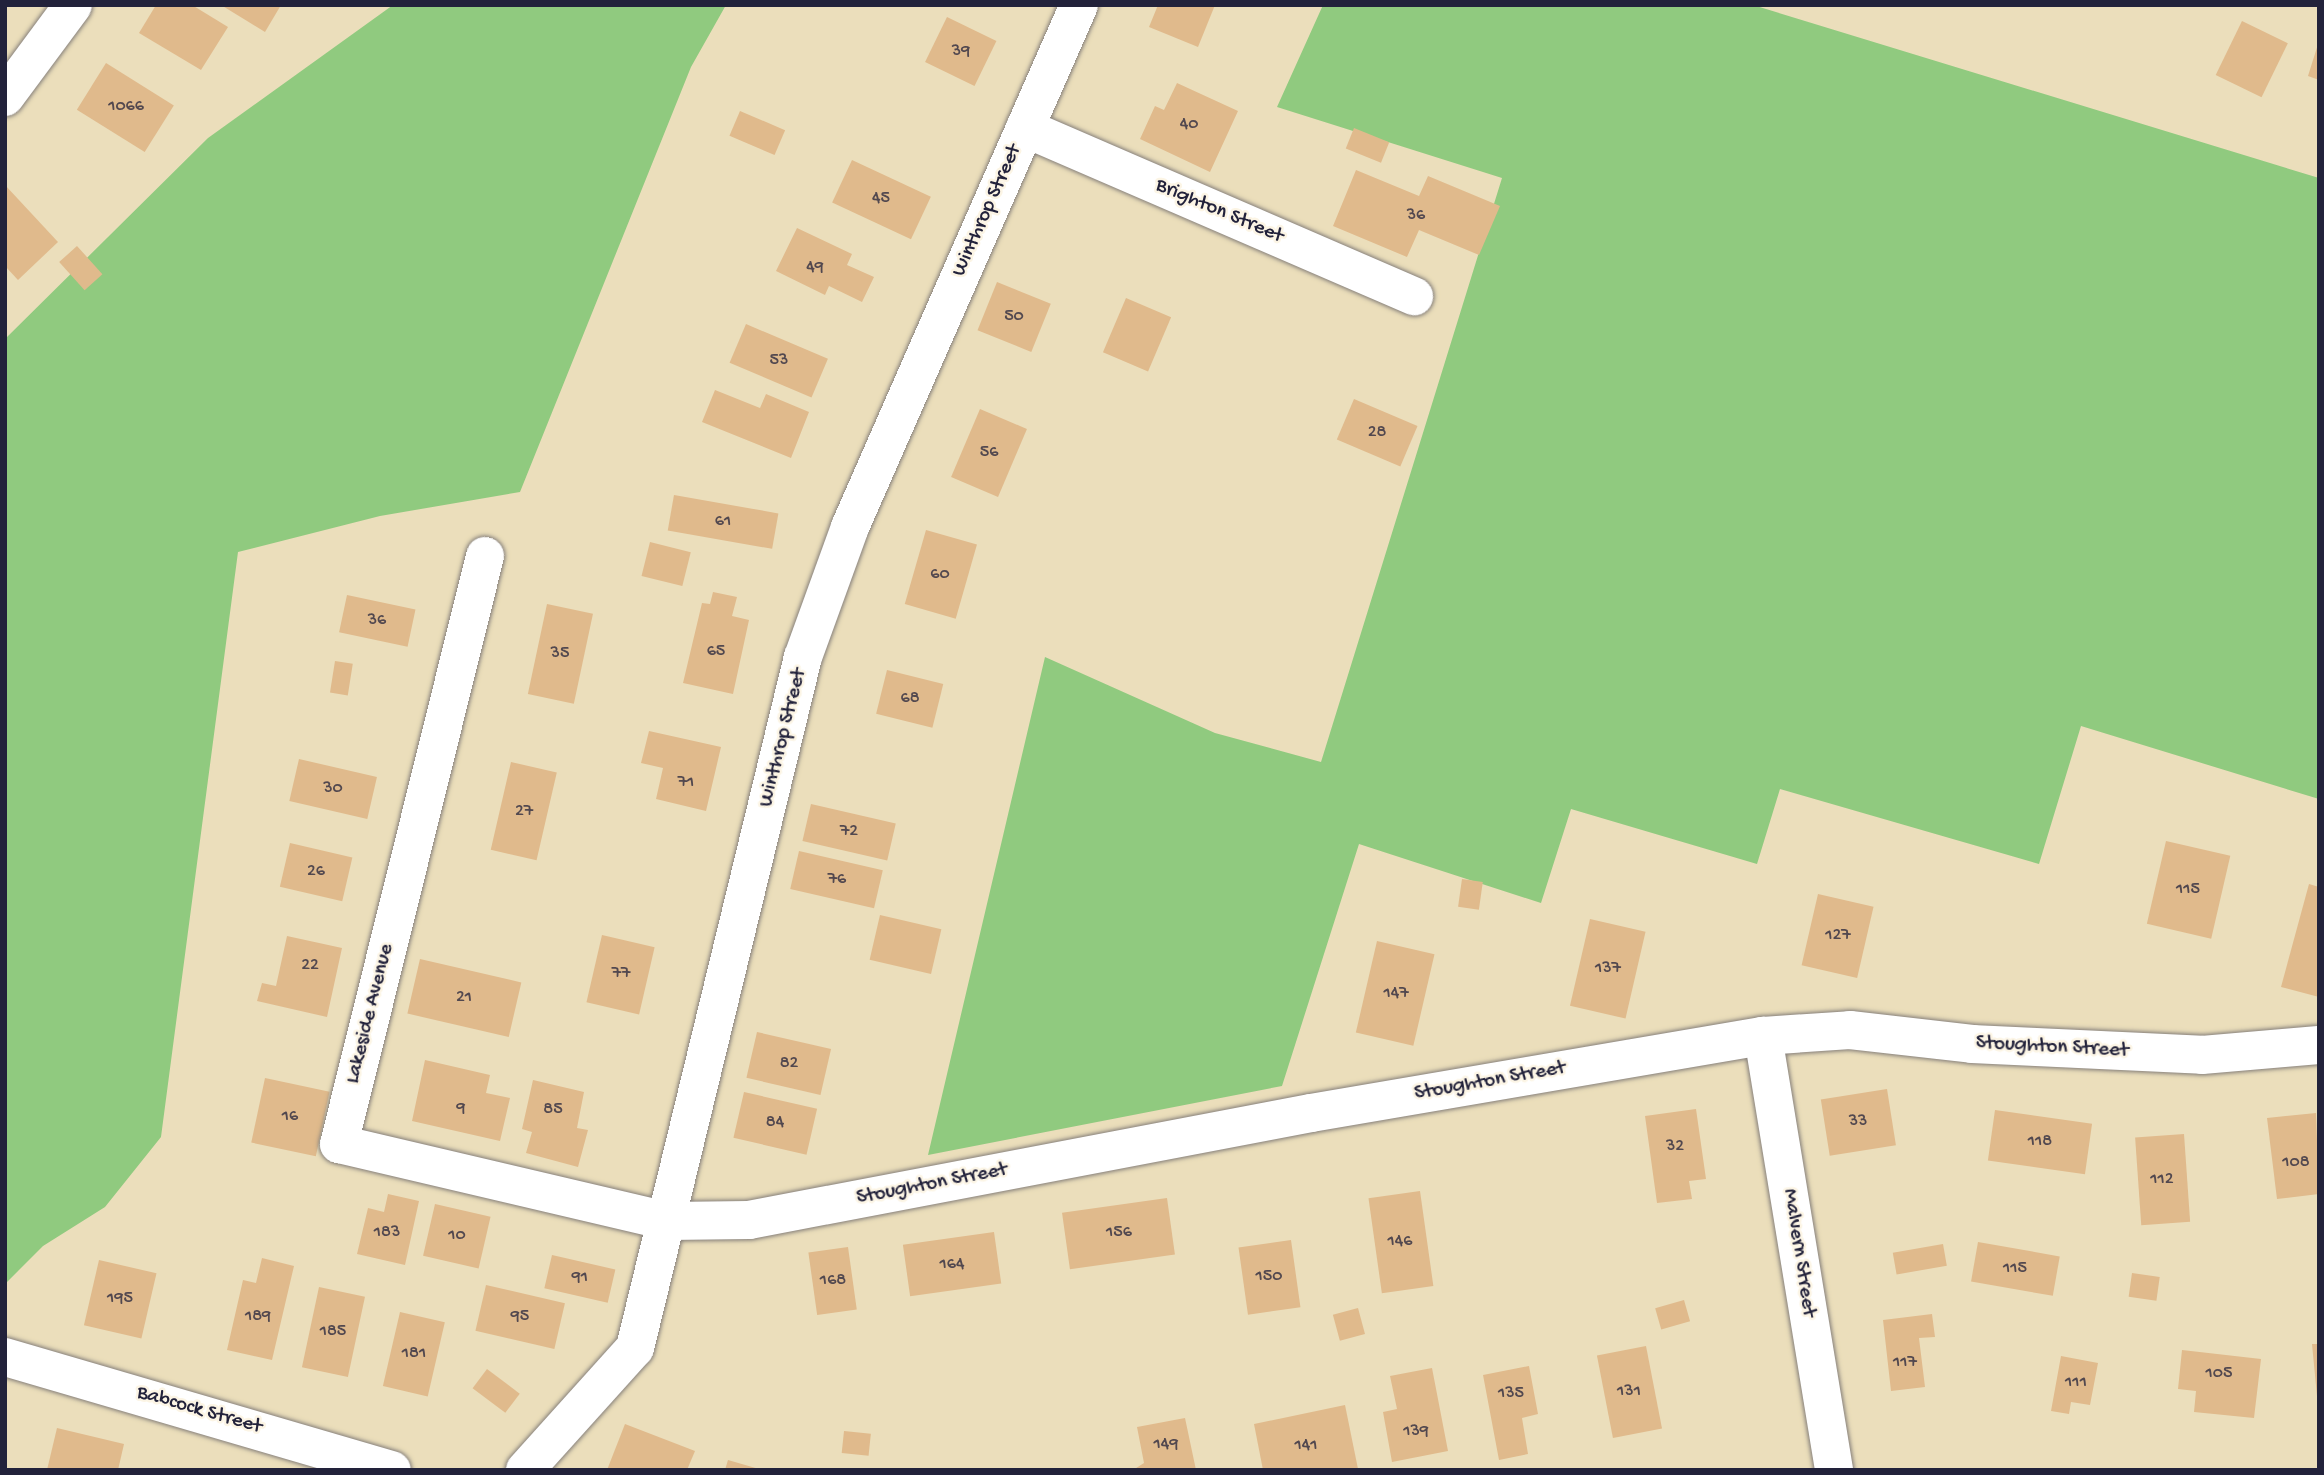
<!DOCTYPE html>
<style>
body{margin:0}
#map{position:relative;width:2324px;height:1475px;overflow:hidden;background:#ebdebb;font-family:"Gochi Hand",sans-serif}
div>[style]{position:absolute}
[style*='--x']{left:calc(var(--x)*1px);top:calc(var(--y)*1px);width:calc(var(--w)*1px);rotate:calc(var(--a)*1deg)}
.green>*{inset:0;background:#90ca7f}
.building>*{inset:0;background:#e0ba8c;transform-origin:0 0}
.roads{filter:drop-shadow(0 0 2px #86807b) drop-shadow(0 0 2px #86807b)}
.minor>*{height:38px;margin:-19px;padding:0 19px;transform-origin:19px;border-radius:19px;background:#fff}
.tertiary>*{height:38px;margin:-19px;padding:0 19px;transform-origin:19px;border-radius:19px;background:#fff}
span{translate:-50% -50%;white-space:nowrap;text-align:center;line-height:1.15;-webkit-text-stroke:5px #fcf5e5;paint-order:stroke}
.number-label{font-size:18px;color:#52484f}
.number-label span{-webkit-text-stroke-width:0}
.street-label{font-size:21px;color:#22223b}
.frame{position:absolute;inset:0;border:7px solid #22223b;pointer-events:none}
</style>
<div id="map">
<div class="green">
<i style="clip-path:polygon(393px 5px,726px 5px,691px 67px,520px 492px,380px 516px,238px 552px,161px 1137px,105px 1207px,43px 1246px,5px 1284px,5px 339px,208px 138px)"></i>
<i style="clip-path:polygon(1323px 5px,1753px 5px,2319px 178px,2319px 799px,2081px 726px,2039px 864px,1780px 789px,1757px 864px,1571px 809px,1541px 903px,1359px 844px,1282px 1086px,928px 1155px,1045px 657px,1215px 733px,1321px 762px,1502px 178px,1277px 107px)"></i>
</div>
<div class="building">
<i style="clip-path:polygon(156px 5px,192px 5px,228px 27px,201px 70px,139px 33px)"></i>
<i style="clip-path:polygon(221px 5px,281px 5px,265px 32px)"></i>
<i style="clip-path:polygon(1158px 5px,1215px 5px,1198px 47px,1149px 27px)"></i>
<i style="left:947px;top:17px;width:55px;height:50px;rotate:26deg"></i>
<i style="left:2242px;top:21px;width:51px;height:60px;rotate:26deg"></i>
<i style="clip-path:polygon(2319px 41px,2319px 80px,2308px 76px)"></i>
<i style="left:106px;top:63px;width:80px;height:55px;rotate:32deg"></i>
<i style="clip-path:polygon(1177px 83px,1238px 111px,1210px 172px,1140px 139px,1155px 106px,1164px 110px)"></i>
<i style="left:740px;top:111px;width:49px;height:27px;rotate:23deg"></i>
<i style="left:1354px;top:128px;width:38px;height:22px;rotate:22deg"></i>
<i style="left:852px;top:160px;width:87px;height:47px;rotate:25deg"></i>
<i style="clip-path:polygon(1356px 170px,1419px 196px,1428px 176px,1500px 206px,1479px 255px,1419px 230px,1407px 257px,1333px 226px)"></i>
<i style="clip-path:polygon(5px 185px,58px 242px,18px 280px,5px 266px)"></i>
<i style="clip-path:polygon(797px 228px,852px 254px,847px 265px,874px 277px,862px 302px,829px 286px,825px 295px,776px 271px)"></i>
<i style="left:77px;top:246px;width:38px;height:24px;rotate:48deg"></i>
<i style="left:997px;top:282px;width:58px;height:52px;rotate:22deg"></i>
<i style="left:1126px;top:298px;width:49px;height:59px;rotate:23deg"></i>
<i style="left:746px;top:324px;width:89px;height:42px;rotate:23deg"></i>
<i style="clip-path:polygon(715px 390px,760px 408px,766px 394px,809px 412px,791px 458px,702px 422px)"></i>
<i style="left:1354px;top:399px;width:69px;height:44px;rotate:23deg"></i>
<i style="left:980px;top:409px;width:51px;height:74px;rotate:23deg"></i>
<i style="left:674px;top:495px;width:106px;height:36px;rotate:10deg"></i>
<i style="left:926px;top:530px;width:53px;height:77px;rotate:16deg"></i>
<i style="left:650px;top:542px;width:42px;height:35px;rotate:14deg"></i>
<i style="clip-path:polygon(713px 592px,737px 597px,732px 616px,749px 620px,733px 694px,683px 683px,702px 603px,710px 604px)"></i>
<i style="left:347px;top:595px;width:70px;height:38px;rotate:12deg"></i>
<i style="left:547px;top:604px;width:47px;height:92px;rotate:12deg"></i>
<i style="left:335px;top:661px;width:18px;height:32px;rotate:9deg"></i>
<i style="left:887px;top:670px;width:58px;height:45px;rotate:14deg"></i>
<i style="clip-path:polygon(649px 731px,721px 747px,706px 811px,656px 799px,663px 768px,641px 763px)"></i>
<i style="left:299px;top:759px;width:80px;height:43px;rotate:13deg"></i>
<i style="left:511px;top:762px;width:47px;height:90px;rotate:13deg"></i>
<i style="left:811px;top:804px;width:87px;height:38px;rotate:13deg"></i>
<i style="left:2166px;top:841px;width:66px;height:85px;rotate:13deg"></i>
<i style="left:290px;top:843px;width:64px;height:45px;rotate:13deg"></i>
<i style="left:799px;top:851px;width:86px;height:39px;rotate:13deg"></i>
<i style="left:1462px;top:879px;width:21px;height:28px;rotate:8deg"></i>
<i style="clip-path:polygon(2309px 884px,2319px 887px,2319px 997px,2281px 987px)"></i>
<i style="left:1818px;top:894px;width:57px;height:73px;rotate:13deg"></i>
<i style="left:880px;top:915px;width:63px;height:46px;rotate:13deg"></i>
<i style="left:1590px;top:919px;width:57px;height:89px;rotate:13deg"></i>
<i style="left:602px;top:935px;width:54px;height:69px;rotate:13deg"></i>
<i style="clip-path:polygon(287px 936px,342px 948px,327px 1017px,257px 1001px,262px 983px,276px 986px)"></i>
<i style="left:1377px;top:941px;width:59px;height:94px;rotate:13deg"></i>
<i style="left:420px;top:959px;width:104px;height:56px;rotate:13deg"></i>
<i style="left:757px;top:1032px;width:76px;height:47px;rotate:13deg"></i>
<i style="clip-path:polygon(425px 1060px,490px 1075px,486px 1093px,510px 1098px,500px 1141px,412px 1121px)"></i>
<i style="left:265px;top:1078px;width:66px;height:66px;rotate:12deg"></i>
<i style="clip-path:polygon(533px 1080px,584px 1092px,577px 1128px,588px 1130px,578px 1167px,526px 1153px,532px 1132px,522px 1129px)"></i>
<i style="left:1887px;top:1089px;width:57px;height:67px;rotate:81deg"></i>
<i style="left:744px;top:1092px;width:75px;height:47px;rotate:13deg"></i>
<i style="clip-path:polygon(1696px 1109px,1706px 1179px,1689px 1181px,1692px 1199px,1657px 1203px,1645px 1116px)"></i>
<i style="left:1995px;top:1110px;width:98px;height:51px;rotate:8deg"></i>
<i style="clip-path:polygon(2316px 1113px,2319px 1194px,2277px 1199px,2267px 1118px)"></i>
<i style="left:2184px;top:1134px;width:88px;height:49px;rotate:86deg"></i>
<i style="left:1420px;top:1191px;width:96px;height:52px;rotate:82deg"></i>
<i style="clip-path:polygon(388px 1194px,419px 1201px,405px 1265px,357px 1254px,368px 1208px,384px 1212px)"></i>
<i style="left:1167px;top:1198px;width:57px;height:106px;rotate:82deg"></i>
<i style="left:435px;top:1204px;width:57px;height:53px;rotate:13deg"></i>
<i style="left:994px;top:1232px;width:52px;height:92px;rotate:82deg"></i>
<i style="left:1291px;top:1240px;width:68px;height:53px;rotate:82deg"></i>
<i style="left:1978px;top:1242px;width:83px;height:40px;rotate:10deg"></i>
<i style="left:1943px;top:1244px;width:22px;height:51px;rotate:80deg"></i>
<i style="left:848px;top:1247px;width:63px;height:40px;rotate:82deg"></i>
<i style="left:552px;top:1255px;width:65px;height:34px;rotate:13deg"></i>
<i style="clip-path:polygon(262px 1258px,294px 1266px,272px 1360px,227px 1350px,243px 1280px,256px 1283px)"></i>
<i style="left:99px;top:1260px;width:59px;height:67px;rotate:13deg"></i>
<i style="left:2132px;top:1273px;width:28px;height:24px;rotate:8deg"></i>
<i style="left:486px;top:1285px;width:81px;height:47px;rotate:13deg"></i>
<i style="left:319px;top:1287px;width:47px;height:82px;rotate:12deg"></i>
<i style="left:1684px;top:1300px;width:22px;height:30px;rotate:74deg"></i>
<i style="left:1358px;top:1308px;width:27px;height:26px;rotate:75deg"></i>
<i style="left:400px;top:1312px;width:46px;height:76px;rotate:13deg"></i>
<i style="clip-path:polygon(1932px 1314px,1935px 1337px,1919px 1338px,1925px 1387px,1891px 1391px,1883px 1320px)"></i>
<i style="clip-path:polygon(2312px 1344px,2319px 1344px,2319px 1396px,2317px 1396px)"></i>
<i style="left:1646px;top:1346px;width:84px;height:50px;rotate:79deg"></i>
<i style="clip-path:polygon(2182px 1350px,2261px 1359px,2254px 1418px,2194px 1412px,2196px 1391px,2178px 1389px)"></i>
<i style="clip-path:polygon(2061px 1356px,2098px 1363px,2090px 1405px,2071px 1402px,2069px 1414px,2051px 1411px)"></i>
<i style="clip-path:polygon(1529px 1366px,1538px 1414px,1522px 1418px,1528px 1454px,1499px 1460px,1483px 1375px)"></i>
<i style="clip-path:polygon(1432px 1368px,1448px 1451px,1392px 1462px,1383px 1412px,1397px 1409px,1390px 1376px)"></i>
<i style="left:487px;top:1369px;width:41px;height:24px;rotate:37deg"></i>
<i style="clip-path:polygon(1345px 1405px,1358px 1469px,1263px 1470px,1254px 1424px)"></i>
<i style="clip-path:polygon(1185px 1418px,1196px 1470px,1133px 1470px,1144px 1463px,1137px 1427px)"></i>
<i style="clip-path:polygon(625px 1424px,695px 1451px,687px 1470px,607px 1470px)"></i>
<i style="clip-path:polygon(57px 1428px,124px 1444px,118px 1470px,47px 1470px)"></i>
<i style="left:844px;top:1431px;width:27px;height:22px;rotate:6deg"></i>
<i style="clip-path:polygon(728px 1460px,759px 1469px,759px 1470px,725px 1470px)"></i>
</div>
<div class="roads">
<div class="minor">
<i style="--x:1025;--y:128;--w:424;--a:23.4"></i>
<i style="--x:485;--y:556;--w:606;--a:103.94"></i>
<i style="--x:339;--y:1144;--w:338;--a:13.2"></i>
<i style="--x:668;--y:1221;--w:81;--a:-0.7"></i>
<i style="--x:749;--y:1220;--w:572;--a:-10.78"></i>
<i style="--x:1311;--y:1113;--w:459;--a:-9.7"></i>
<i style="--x:1763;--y:1036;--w:87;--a:-3.9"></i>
<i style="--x:1850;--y:1030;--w:123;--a:6.5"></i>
<i style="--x:1972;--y:1044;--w:230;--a:2.7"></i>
<i style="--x:2202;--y:1055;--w:117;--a:-4.9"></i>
<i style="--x:1763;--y:1036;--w:440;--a:80.7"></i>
<i style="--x:5;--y:1357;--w:403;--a:16.3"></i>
<i style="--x:525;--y:1470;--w:164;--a:-48"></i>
<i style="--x:635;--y:1348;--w:711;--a:-76.34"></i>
<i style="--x:803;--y:657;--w:138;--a:-70.1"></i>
<i style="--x:850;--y:527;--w:570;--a:-66.31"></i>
</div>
<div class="tertiary">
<i style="--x:5;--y:97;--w:114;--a:-53.5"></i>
</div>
</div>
<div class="number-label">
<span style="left:961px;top:52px">39</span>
<span style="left:126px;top:107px">1066</span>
<span style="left:1189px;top:125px">40</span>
<span style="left:881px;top:199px">45</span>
<span style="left:1416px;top:216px">36</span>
<span style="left:815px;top:268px">49</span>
<span style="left:1014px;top:317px">50</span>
<span style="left:779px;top:361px">53</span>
<span style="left:1377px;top:433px">28</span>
<span style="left:989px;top:453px">56</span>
<span style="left:723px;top:522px">61</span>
<span style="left:940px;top:575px">60</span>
<span style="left:377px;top:621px">36</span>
<span style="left:716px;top:652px">65</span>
<span style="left:560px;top:654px">35</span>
<span style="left:910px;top:699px">68</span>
<span style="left:686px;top:783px">71</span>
<span style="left:333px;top:789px">30</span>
<span style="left:524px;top:812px">27</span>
<span style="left:849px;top:832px">72</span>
<span style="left:316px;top:872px">26</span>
<span style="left:837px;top:880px">76</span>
<span style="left:2188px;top:890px">115</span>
<span style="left:1838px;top:936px">127</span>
<span style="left:310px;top:966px">22</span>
<span style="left:1608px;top:969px">137</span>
<span style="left:621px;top:974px">77</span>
<span style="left:1396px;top:994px">147</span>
<span style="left:464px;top:998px">21</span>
<span style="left:789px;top:1064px">82</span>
<span style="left:461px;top:1109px">9</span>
<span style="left:553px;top:1110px">85</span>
<span style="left:290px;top:1117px">16</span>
<span style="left:1858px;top:1122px">33</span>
<span style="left:775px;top:1123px">84</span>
<span style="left:2040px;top:1142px">118</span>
<span style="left:1675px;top:1147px">32</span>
<span style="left:2296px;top:1163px">108</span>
<span style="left:2162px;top:1180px">112</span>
<span style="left:387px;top:1233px">183</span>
<span style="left:1119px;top:1233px">156</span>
<span style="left:457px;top:1236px">10</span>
<span style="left:1400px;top:1242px">146</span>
<span style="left:952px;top:1265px">164</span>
<span style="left:2015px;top:1269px">115</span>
<span style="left:1269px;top:1277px">150</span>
<span style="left:580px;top:1278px">91</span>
<span style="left:833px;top:1281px">168</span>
<span style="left:120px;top:1299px">195</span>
<span style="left:258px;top:1317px">189</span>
<span style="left:520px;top:1317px">95</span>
<span style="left:333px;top:1332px">185</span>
<span style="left:414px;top:1354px">181</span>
<span style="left:1905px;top:1363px">117</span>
<span style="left:2219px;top:1374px">105</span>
<span style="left:2076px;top:1383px">111</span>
<span style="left:1629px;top:1392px">131</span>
<span style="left:1511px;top:1394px">135</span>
<span style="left:1416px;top:1432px">139</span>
<span style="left:1166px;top:1445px">149</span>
<span style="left:1306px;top:1446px">141</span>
</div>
<div class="street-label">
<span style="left:988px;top:211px;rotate:-66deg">Winthrop Street</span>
<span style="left:1219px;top:212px;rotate:23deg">Brighton Street</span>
<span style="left:784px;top:738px;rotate:-76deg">Winthrop Street</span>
<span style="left:371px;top:1014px;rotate:-76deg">Lakeside Avenue</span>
<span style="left:2052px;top:1048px;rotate:3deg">Stoughton Street</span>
<span style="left:1490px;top:1082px;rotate:-10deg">Stoughton Street</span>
<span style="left:932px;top:1185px;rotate:-11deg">Stoughton Street</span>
<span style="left:1798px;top:1253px;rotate:81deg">Malvern Street</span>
<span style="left:199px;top:1411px;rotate:16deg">Babcock Street</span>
</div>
<div class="frame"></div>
</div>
